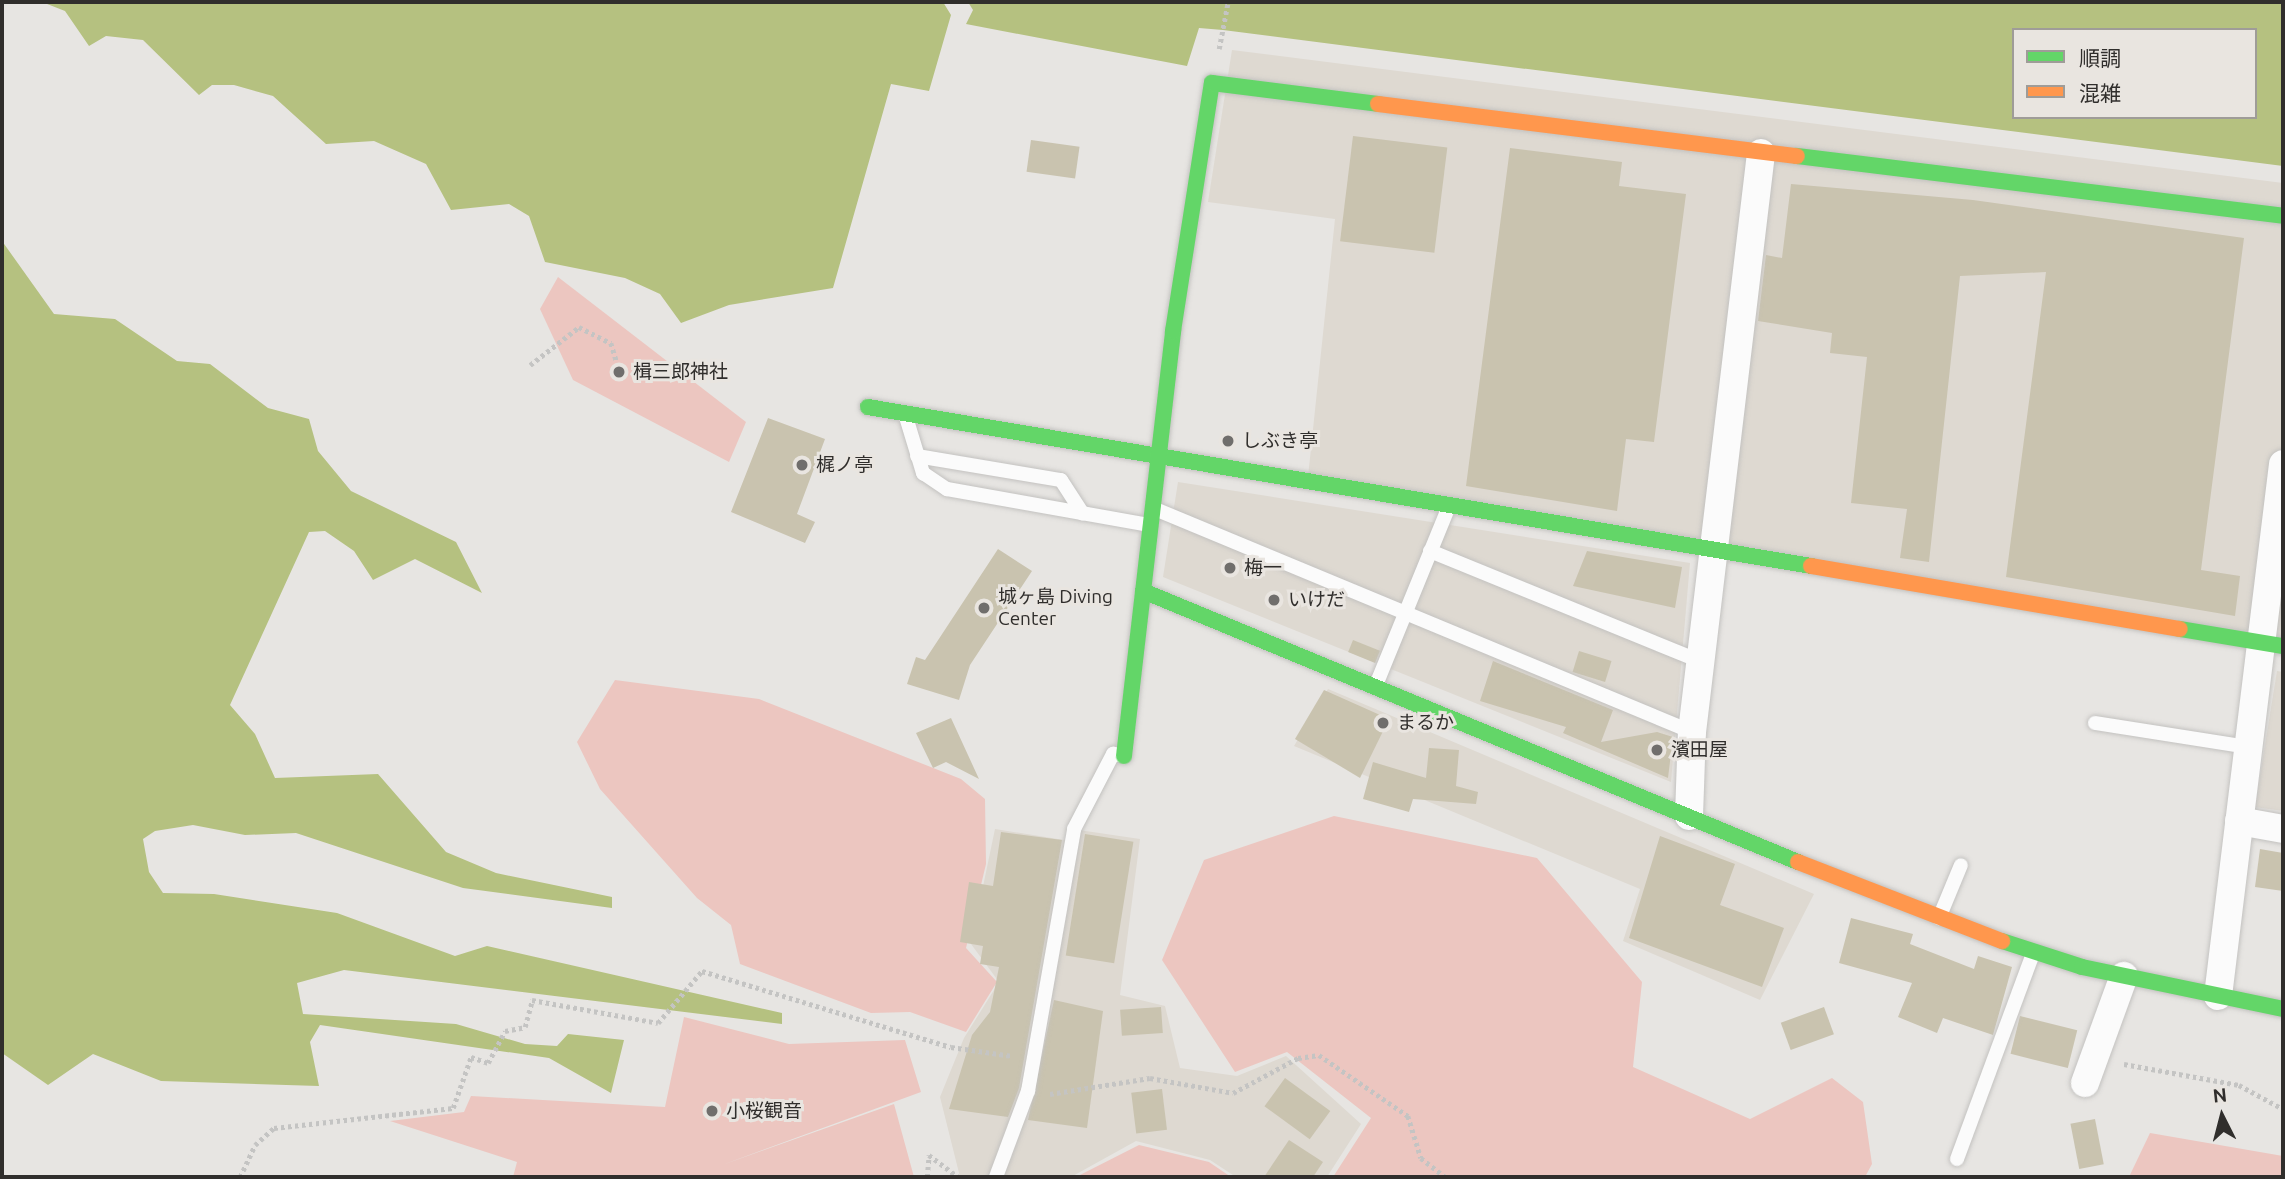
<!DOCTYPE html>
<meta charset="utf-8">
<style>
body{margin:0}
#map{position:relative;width:2285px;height:1179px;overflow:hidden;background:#e7e5e2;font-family:Ubuntu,"Noto Sans JP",sans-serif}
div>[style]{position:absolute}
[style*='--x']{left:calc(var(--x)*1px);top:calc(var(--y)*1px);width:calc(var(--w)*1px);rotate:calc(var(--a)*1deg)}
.built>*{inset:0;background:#ded9d1}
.green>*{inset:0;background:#ecc6c0}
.water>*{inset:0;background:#b5c180}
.building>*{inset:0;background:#c9c3af;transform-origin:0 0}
.path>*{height:4.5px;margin-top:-2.25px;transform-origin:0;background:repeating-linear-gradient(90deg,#c4c4c3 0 3.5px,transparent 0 7px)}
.roads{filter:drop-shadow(0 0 2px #c3c2c0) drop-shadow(0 0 2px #c3c2c0)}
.lane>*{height:14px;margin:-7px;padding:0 7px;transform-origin:7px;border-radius:7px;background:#fbfbfb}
.street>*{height:28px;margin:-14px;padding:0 14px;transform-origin:14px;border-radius:14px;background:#fbfbfb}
.fast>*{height:16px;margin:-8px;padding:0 8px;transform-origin:8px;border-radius:8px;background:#63d668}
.slow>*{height:16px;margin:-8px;padding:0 8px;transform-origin:8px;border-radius:8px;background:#ff974d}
.dots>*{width:19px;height:19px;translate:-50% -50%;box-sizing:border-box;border:4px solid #e9e5e0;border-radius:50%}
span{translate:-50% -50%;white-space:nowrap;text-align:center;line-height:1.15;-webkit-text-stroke:6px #e9e5e0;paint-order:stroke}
.poi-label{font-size:19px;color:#302e2c}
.left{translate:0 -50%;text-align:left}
.frame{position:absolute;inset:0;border:4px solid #302e2c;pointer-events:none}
.legend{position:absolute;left:2012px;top:28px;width:245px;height:91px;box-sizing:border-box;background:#e9e5e0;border:2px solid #9f9c98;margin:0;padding:9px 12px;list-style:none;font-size:21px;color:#302e2c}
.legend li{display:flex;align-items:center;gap:14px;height:35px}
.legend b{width:35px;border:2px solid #9f9c98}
.north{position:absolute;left:2187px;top:1081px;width:70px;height:70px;-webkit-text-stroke:5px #e9e5e0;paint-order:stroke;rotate:354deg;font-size:19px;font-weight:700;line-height:28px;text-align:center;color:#302e2c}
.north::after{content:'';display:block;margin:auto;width:24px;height:32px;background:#302e2c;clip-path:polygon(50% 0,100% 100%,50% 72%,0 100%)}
</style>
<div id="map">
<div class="built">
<i style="clip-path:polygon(1232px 50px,2283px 183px,2283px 640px,1308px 477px,1335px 219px,1208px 202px)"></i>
<i style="clip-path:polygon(1178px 482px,1690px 563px,1671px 782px,1163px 577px)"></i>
<i style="clip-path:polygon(2277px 671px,2283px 672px,2283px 811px,2255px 807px)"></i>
<i style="clip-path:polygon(1328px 689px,1814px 894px,1760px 1000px,1623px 941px,1640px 889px,1294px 746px)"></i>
<i style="clip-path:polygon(995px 829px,1070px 841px,1072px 829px,1140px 839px,1120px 995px,1165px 1006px,1180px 1068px,1237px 1076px,1286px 1056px,1361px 1124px,1327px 1177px,1236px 1177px,1210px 1160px,1136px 1141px,1071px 1177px,960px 1177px,940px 1097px,964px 1038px,999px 982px,971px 944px)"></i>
</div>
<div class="green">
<i style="clip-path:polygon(558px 277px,746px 422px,729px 462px,573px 380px,540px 309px)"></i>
<i style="clip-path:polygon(615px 680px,759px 699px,961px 779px,985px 799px,986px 864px,966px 948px,997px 982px,966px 1032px,910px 1012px,871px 1013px,740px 964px,731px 925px,697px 898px,600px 789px,577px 742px)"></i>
<i style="clip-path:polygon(1334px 816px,1537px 858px,1642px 982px,1633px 1067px,1750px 1119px,1832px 1078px,1863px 1102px,1872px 1164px,1865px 1177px,1333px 1177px,1371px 1118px,1287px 1052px,1235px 1072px,1162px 960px,1204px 860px)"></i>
<i style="clip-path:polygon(684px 1017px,789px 1044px,905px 1040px,921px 1092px,722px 1165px,894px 1104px,914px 1177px,513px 1177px,517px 1162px,390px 1121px,464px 1112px,471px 1096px,665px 1107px)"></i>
<i style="clip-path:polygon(2150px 1133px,2283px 1156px,2283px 1177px,2129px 1177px)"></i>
<i style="clip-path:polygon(1139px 1145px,1209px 1162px,1231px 1177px,1076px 1177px)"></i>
</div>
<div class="water">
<i style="clip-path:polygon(42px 2px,943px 2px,951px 15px,929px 91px,891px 84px,833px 288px,729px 305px,681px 323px,660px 294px,625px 278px,545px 262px,529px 216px,509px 204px,451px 210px,426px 164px,374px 141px,326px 144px,273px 96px,234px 85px,212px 85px,199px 95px,143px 40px,106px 36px,89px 46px,65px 11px)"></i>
<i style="clip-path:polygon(evenodd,968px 2px,2283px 2px,2283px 166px,1223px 30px,1199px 28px,1187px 66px,966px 24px,973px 10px,968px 2px,2014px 30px,2255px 30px,2255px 117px,2014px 117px,2014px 30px)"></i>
<i style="clip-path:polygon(2px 241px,54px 314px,115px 319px,177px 361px,210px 364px,268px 408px,309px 419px,318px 451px,351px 491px,456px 542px,482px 593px,415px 559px,373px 580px,354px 551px,325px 531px,309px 532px,230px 705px,255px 734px,275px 778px,378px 774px,446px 852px,496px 873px,612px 897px,612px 908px,463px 888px,296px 833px,245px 835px,193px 825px,155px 831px,143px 839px,149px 872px,163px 893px,214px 894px,337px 913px,455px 956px,487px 946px,782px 1013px,782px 1024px,344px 970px,297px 983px,303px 1014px,456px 1024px,525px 1044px,557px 1046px,568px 1034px,624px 1040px,611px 1093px,549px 1058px,320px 1025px,310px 1042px,319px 1086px,161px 1081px,93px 1054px,48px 1085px,2px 1053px)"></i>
</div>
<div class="building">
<i style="left:1353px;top:136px;width:95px;height:106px;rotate:7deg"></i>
<i style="left:1031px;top:140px;width:49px;height:32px;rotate:8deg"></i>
<i style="clip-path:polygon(1510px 148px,1622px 162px,1619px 186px,1686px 194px,1654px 442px,1626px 439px,1617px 511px,1466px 486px)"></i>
<i style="clip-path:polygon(1791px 184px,1973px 200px,2244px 238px,2201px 570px,2240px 576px,2235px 616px,2006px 577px,2046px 272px,1960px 276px,1929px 562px,1900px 558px,1907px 509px,1851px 503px,1867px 357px,1830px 353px,1832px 333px,1758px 321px,1766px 255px,1782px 258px)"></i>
<i style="clip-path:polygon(768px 418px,825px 439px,797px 514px,815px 522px,805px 543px,731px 512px)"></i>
<i style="clip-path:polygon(998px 549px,1032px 571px,970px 665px,959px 700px,907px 684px,916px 657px,925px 660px)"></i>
<i style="clip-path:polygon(1587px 551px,1682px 567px,1675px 608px,1573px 586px)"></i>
<i style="left:1353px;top:640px;width:29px;height:13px;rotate:22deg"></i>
<i style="left:1579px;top:651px;width:34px;height:22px;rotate:17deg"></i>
<i style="clip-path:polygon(1493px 661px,1613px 710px,1601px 742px,1657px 732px,1673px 737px,1668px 778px,1563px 733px,1566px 727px,1480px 701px)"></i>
<i style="clip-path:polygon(1324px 690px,1389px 719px,1360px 778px,1295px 739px)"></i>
<i style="clip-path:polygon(951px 718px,979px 779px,946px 762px,933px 768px,916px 733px)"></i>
<i style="clip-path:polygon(1429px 748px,1459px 750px,1456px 786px,1478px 792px,1476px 804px,1413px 799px,1409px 812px,1363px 799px,1373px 762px,1426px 778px)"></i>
<i style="clip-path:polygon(1001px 832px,1062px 840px,1019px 1088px,1008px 1117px,949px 1109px,972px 1035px,990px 1012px,999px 967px,980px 964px,983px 946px,960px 942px,969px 882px,993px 886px)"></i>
<i style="left:1085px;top:834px;width:49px;height:123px;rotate:9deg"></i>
<i style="clip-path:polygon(1660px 836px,1735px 864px,1720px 905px,1784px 928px,1762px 987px,1629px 938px)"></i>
<i style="clip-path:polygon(2260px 849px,2283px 853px,2283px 891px,2255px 887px)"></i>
<i style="clip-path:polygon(1851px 918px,1913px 934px,1910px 944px,1974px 969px,1978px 956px,2012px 967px,1993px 1035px,1943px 1018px,1937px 1033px,1898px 1017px,1912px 983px,1839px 963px)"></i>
<i style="clip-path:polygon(1054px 1000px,1103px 1011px,1087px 1128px,1028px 1120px)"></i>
<i style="left:1161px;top:1007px;width:26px;height:41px;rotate:86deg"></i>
<i style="left:1824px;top:1007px;width:29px;height:46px;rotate:70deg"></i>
<i style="left:2020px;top:1016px;width:59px;height:39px;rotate:14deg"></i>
<i style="left:1285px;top:1078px;width:56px;height:35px;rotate:36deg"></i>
<i style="left:1162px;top:1089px;width:41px;height:31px;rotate:83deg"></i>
<i style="left:2095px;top:1119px;width:46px;height:25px;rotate:79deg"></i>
<i style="clip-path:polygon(1289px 1140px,1323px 1162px,1313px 1177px,1264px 1177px)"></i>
</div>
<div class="path">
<i style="--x:1219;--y:49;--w:48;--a:-79.2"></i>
<i style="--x:530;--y:365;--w:62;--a:-37.8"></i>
<i style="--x:579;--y:327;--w:36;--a:27"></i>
<i style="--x:611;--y:343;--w:21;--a:73"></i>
<i style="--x:2124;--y:1064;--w:117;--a:10.3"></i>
<i style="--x:2239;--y:1085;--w:50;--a:28.6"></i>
<i style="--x:1050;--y:1094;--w:101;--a:-9.1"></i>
<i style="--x:1150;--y:1078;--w:84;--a:10.2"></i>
<i style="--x:1233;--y:1093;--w:74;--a:-28.3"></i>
<i style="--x:1298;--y:1058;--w:21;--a:-8"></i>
<i style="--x:1319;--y:1055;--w:108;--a:34.4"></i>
<i style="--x:1408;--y:1116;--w:44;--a:72.8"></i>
<i style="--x:1421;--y:1158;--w:31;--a:38"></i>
<i style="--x:240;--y:1177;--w:35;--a:-65"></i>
<i style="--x:255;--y:1145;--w:25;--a:-42"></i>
<i style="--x:274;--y:1128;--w:180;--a:-6.4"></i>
<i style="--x:453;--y:1108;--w:54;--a:-70.6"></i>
<i style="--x:471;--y:1057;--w:18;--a:19"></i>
<i style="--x:488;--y:1063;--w:36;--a:-62"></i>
<i style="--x:505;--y:1031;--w:20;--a:-11"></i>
<i style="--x:525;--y:1027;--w:28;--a:-75"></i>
<i style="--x:532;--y:1000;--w:128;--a:10.3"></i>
<i style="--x:658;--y:1023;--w:68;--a:-49.8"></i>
<i style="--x:702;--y:971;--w:260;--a:17"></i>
<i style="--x:951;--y:1047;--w:62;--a:8.4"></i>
<i style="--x:927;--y:1177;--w:22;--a:-85"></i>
<i style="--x:929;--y:1155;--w:36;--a:37"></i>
</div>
<div class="roads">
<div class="lane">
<i style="--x:906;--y:417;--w:59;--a:73.1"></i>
<i style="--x:923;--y:473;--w:29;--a:34"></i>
<i style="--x:947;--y:489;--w:206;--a:10.1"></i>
<i style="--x:917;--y:456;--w:146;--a:9.5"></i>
<i style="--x:1061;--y:480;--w:40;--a:57.1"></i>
<i style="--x:1155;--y:509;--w:581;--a:22.55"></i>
<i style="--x:1430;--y:551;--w:292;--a:22.2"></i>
<i style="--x:1376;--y:685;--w:193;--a:-67.8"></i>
<i style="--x:2095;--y:723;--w:155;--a:8.9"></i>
<i style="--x:1939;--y:918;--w:57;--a:-67.5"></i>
<i style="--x:1957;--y:1159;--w:219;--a:-69.7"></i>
<i style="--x:996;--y:1177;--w:92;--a:-69.6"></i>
<i style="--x:1028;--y:1091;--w:266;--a:-80"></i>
<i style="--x:1074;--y:829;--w:85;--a:-62.5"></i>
<i style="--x:1113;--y:754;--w:6;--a:9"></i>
</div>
<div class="street">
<i style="--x:1689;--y:816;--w:84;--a:-88"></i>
<i style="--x:1692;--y:732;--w:583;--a:-83.2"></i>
<i style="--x:2239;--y:821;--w:45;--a:10.3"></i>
<i style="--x:2218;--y:996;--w:536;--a:-83.03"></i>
<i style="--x:2085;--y:1083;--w:114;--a:-70"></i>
</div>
<div class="fast">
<i style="--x:1797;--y:156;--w:490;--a:7"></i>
<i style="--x:868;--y:407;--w:956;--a:9.57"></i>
<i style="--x:1143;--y:591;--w:709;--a:22.48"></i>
<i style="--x:2180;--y:629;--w:104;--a:9.4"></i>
<i style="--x:1124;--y:756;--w:428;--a:-83.4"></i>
<i style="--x:1173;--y:331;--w:251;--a:-81.1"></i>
<i style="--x:1212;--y:83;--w:167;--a:7.2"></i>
<i style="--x:2002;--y:941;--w:84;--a:18"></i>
<i style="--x:2082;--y:967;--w:205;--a:11.8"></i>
</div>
<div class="slow">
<i style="--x:1378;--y:104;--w:422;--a:7.1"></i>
<i style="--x:1811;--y:566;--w:374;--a:9.7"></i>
<i style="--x:1798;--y:862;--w:219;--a:21.2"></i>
</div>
</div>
<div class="dots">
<i style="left:619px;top:372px;background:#706e6c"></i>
<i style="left:1228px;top:441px;background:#706e6c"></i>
<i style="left:802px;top:465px;background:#706e6c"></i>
<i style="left:1230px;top:568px;background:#706e6c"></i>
<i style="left:1274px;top:600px;background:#706e6c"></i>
<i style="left:984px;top:608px;background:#706e6c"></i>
<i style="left:1383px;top:723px;background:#706e6c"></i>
<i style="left:1657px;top:750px;background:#706e6c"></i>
<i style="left:712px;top:1111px;background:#706e6c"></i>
</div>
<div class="poi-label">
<span class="left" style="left:633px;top:372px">楫三郎神社</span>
<span class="left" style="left:1242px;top:441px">しぶき亭</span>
<span class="left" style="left:816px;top:465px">梶ノ亭</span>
<span class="left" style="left:1244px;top:568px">梅一</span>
<span class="left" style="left:998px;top:608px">城ヶ島 Diving<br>Center</span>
<span class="left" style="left:1288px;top:600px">いけだ</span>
<span class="left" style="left:1397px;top:723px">まるか</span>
<span class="left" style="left:1671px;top:750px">濱田屋</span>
<span class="left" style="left:726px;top:1111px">小桜観音</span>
</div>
<div class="frame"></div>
<ul class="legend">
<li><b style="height:9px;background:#63d668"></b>順調</li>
<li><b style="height:9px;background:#ff974d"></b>混雑</li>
</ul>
<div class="north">N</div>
</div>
